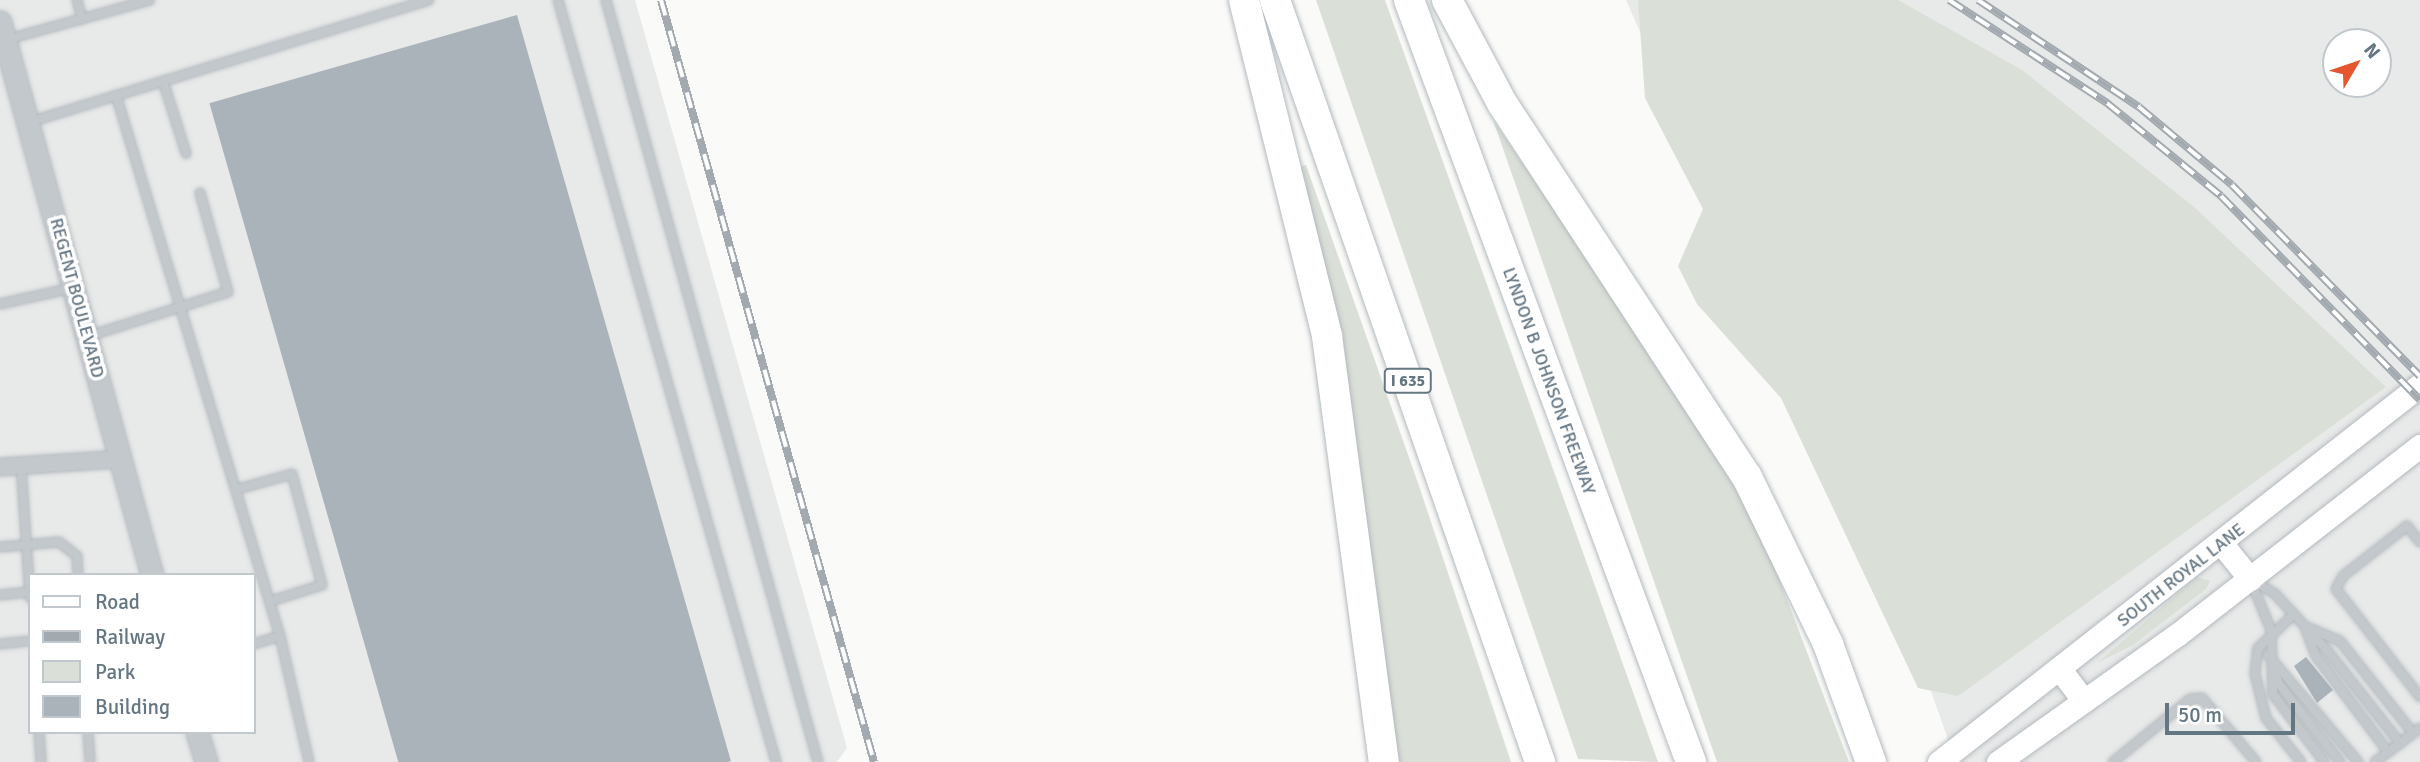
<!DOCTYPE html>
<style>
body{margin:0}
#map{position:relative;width:2420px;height:762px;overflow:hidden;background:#fafaf8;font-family:Signika,sans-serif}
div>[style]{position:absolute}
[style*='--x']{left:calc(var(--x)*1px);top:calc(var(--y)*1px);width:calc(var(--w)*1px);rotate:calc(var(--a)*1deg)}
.built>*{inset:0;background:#e8e9e9}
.green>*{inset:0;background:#dadfd7}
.building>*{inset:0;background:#aab3b9;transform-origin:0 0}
.roads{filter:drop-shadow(0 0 2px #b3babf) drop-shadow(0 0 2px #b3babf)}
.service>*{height:8px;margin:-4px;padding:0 4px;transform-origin:4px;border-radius:4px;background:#c3c8cc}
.minor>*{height:16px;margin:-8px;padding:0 8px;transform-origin:8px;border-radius:8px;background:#c3c8cc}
.tertiary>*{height:21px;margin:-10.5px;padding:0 10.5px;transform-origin:10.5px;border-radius:10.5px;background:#c3c8cc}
.secondary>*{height:23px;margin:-11.5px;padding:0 11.5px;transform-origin:11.5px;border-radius:11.5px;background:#fff}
.motorway>*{height:30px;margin:-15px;padding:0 15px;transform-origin:15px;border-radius:15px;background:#fff}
.rail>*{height:8px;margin-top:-4px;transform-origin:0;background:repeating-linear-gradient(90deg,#fff 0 16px,#a2aab0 0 32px);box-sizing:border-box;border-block:2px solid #a2aab0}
span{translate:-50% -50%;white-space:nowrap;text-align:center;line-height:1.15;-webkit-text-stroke:7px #fff;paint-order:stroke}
.shield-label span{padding:2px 5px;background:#fff;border:2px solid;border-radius:5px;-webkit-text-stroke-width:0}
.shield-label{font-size:16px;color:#657683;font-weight:700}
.street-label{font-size:18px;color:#657683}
.legend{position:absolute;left:28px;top:573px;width:228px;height:161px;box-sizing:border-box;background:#fff;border:2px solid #c1c8cd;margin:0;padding:9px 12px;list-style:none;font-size:21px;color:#657683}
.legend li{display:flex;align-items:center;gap:14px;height:35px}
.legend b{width:35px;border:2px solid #c1c8cd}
.north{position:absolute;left:2322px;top:28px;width:70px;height:70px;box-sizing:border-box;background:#fff;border:2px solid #c1c8cd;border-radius:50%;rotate:51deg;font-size:19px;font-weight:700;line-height:28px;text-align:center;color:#657683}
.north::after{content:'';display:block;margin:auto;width:24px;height:32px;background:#e4572e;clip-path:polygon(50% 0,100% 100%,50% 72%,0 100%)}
.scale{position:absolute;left:2165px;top:703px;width:130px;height:32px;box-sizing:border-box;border:4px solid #657683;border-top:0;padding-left:9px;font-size:21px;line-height:24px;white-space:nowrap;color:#657683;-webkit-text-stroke:5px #fff;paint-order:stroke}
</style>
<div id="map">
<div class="built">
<i style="clip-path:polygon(evenodd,0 0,635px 0,847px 748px,837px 762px,0 762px,0 0,30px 575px,254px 575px,254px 732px,30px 732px,30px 575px)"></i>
<i style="clip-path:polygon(evenodd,1626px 0,2420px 0,2420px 762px,1956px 762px,1932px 694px,1626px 0,2336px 42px,2378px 42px,2378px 84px,2336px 84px,2336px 42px)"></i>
</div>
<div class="green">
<i style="clip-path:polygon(1316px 0,1385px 0,1658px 762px,1578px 759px)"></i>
<i style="clip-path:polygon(1638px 0,1898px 0,2022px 70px,2194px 207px,2386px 387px,1958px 696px,1918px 688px,1781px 398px,1697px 304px,1678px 266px,1703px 209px,1645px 98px)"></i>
<i style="clip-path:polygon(1493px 120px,1702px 427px,1766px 545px,1849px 762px,1717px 762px)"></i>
<i style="clip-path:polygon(1306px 165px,1418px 483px,1511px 762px,1393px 762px,1297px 167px)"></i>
<i style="clip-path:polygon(2197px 577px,2210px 581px,2206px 589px,2133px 645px,2097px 663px)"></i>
</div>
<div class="building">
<i style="left:517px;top:15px;width:776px;height:320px;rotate:74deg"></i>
<i style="clip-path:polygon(2306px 657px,2333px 690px,2317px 703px,2294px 666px)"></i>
</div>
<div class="roads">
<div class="service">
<i style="--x:77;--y:0;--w:20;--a:75"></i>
<i style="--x:558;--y:0;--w:793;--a:74.03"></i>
<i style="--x:606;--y:0;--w:791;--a:74.45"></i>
<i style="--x:5;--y:40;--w:150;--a:-15.4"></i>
<i style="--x:163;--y:81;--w:76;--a:72.3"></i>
<i style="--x:116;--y:95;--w:565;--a:73.14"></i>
<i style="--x:280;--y:636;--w:27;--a:163"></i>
<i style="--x:30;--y:122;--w:417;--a:-17"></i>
<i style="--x:0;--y:304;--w:74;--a:-12.5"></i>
<i style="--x:89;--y:336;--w:146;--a:-17.6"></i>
<i style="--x:228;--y:292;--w:103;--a:-105.8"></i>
<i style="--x:21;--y:465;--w:133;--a:86.1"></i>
<i style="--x:238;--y:489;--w:56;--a:-15.5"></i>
<i style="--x:292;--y:474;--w:115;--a:74.9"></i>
<i style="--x:322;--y:585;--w:53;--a:162.6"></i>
<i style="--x:2420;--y:542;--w:21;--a:-129"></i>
<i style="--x:2407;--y:526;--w:81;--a:142"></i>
<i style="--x:2343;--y:576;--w:15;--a:118"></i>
<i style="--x:2336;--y:589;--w:137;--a:52.1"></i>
<i style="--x:0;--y:547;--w:59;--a:-4.8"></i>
<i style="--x:59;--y:542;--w:23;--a:38"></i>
<i style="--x:77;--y:556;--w:19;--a:87"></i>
<i style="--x:2252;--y:580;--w:27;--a:31"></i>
<i style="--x:2275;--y:594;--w:75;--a:47.2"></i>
<i style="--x:2326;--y:649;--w:120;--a:51.8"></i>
<i style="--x:2251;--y:581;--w:53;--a:67.8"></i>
<i style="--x:2271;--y:630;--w:64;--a:88.2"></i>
<i style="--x:2273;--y:694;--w:85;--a:53.1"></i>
<i style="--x:0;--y:595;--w:29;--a:-6"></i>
<i style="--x:2294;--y:614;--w:50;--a:136.6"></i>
<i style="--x:2258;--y:648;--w:26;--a:97"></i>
<i style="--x:2255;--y:674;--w:45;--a:76"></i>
<i style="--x:2266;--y:718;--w:56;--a:51.5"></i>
<i style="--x:2309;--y:628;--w:34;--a:23"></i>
<i style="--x:2340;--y:641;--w:117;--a:51.6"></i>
<i style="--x:2306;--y:630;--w:28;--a:69"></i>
<i style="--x:2316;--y:656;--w:120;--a:53.1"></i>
<i style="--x:280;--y:636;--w:129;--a:77"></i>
<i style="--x:0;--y:644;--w:30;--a:-6"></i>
<i style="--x:2268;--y:655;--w:140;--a:49.9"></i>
<i style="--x:2272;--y:665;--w:20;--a:70"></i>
<i style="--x:2279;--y:684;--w:99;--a:52"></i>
<i style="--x:39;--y:732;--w:30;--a:86"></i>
<i style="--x:88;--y:732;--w:30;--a:86"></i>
<i style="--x:2113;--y:762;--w:99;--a:-39.3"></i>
<i style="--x:2190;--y:699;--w:12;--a:-5"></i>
<i style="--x:2202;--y:698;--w:84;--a:49.8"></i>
<i style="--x:2375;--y:762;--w:56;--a:-37.1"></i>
</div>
<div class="minor">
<i style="--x:0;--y:467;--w:119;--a:-3.8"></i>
</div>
<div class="tertiary">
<i style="--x:0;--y:22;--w:574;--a:74.63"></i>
<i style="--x:197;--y:732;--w:31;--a:73"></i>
</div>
<div class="secondary">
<i style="--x:2222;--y:544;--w:45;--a:51.3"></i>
<i style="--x:2059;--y:668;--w:41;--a:52.9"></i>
<i style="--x:1939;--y:762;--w:611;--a:-38.09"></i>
<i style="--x:1998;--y:762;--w:219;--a:-35.4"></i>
<i style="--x:2177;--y:635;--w:308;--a:-37.9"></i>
</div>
<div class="motorway">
<i style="--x:1244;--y:0;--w:346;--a:76.1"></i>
<i style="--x:1327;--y:336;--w:430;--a:82.4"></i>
<i style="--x:1275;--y:0;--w:807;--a:70.82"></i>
<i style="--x:1409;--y:0;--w:813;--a:69.69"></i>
<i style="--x:1447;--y:0;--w:117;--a:61.9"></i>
<i style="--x:1502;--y:103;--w:447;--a:56.8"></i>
<i style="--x:1747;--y:477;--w:186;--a:64.1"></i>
<i style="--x:1828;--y:644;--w:126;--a:70"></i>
</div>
</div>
<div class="rail">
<i style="--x:661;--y:0;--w:791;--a:74.38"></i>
<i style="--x:1949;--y:0;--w:189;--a:33.1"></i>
<i style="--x:2107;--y:103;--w:147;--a:39.2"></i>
<i style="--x:2221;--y:196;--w:285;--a:45.7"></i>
<i style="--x:1978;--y:0;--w:193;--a:33.6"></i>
<i style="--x:2139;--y:107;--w:121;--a:40"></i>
<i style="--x:2232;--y:185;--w:268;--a:45.5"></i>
</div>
<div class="shield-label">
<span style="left:1408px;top:381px">I 635</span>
</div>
<div class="street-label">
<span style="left:77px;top:298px;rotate:75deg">REGENT BOULEVARD</span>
<span style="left:1549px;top:381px;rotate:70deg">LYNDON B JOHNSON FREEWAY</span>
<span style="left:2181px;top:575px;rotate:-38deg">SOUTH ROYAL LANE</span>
</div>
<ul class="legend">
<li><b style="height:9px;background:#fff"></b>Road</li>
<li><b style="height:9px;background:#a2aab0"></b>Railway</li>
<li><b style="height:19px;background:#dadfd7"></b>Park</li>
<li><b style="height:19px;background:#aab3b9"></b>Building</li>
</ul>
<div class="north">N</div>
<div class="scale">50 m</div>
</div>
